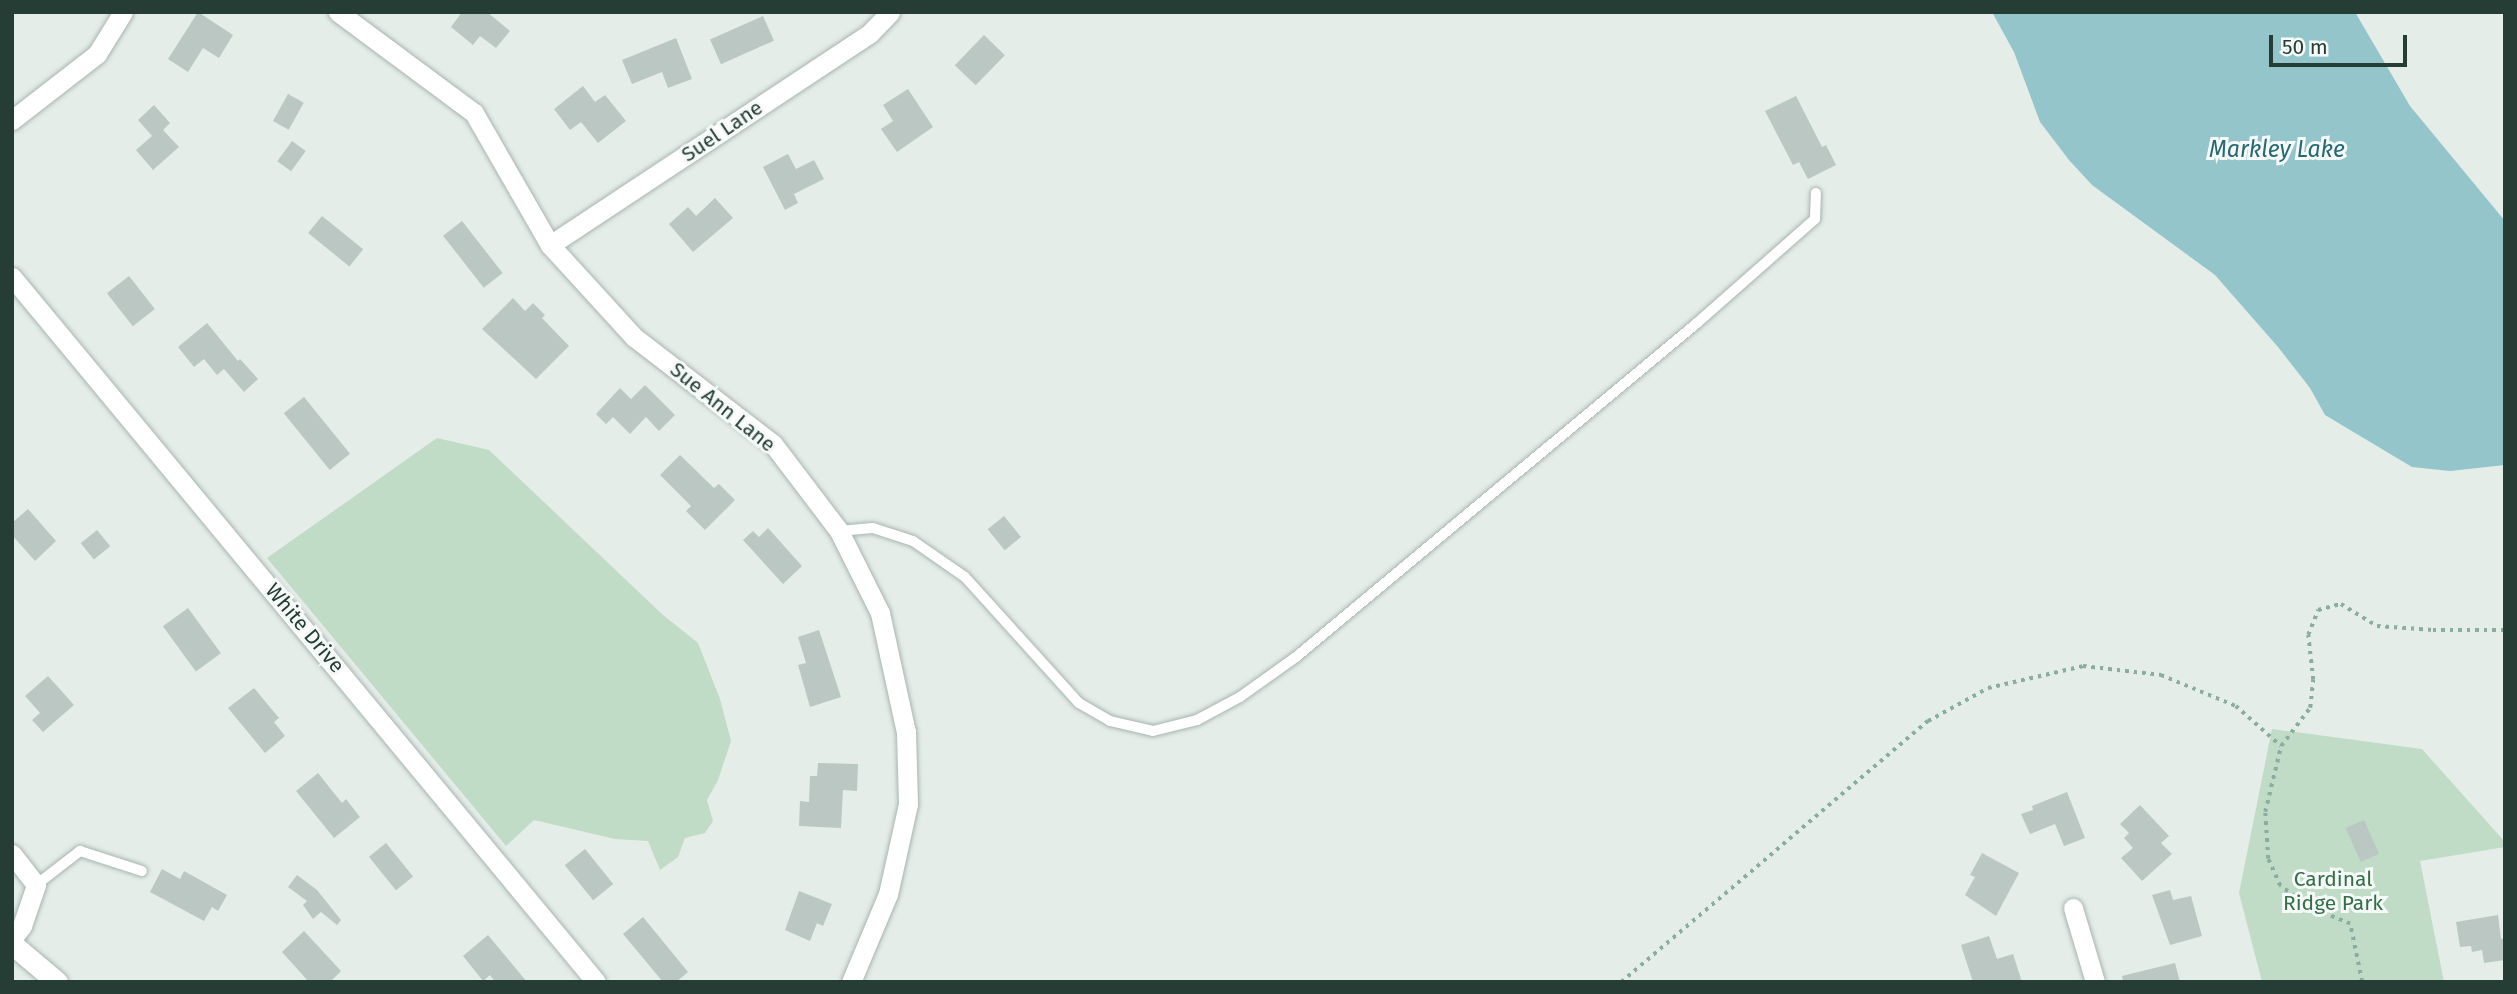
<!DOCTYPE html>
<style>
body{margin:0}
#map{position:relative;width:2517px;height:994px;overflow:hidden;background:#e5ede9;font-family:"Fira Sans",sans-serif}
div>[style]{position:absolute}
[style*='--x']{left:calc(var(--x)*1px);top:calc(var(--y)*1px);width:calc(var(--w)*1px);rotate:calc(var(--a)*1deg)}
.green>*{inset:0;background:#c0dbc6}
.water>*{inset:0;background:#93c5cb}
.building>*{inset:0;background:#bac7c2;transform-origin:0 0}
.path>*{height:3.5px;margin-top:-1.75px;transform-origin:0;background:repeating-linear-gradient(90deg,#89ada0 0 3.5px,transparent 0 8.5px)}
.roads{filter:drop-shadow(0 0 2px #a8b5af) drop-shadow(0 0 2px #a8b5af)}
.service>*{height:10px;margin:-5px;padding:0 5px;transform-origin:5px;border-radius:5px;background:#fff}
.minor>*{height:19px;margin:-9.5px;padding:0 9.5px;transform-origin:9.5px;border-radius:9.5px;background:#fff}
.tertiary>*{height:21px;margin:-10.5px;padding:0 10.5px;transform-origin:10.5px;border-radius:10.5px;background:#fff}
span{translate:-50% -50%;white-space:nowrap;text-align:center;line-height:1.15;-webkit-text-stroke:6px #f5f9f7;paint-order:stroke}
.street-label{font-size:21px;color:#263d35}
.park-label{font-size:21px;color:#346f48}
.water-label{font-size:23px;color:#266973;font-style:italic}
.frame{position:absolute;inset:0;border:14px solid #263d35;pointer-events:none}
.scale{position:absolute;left:2269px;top:35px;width:138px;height:32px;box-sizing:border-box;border:4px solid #263d35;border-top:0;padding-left:9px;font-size:21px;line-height:24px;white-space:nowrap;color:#263d35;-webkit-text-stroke:5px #f5f9f7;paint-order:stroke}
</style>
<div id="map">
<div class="green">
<i style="clip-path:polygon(437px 438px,489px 450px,663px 615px,698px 643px,720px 699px,731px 741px,718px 780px,707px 800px,713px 821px,705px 833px,685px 838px,678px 857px,660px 870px,648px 841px,615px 839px,534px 820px,506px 846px,267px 558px)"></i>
<i style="clip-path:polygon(2272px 729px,2422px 749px,2505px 842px,2505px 847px,2420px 861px,2444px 982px,2262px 982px,2239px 893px)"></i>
</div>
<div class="water">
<i style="clip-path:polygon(1992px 12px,2355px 12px,2410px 106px,2505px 221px,2505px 465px,2450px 471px,2412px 467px,2325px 415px,2310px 388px,2278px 347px,2215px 275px,2092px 185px,2069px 160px,2040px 122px,2014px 52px)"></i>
</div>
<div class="building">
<i style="clip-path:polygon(198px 12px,233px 35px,219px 58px,203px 48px,188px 72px,168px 59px)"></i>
<i style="clip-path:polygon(462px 12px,487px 12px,510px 31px,496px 48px,480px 36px,473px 45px,451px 27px)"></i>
<i style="left:763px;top:16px;width:27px;height:58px;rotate:66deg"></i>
<i style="left:984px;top:35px;width:29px;height:42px;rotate:44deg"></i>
<i style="clip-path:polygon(676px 38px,692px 79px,668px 88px,662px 72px,632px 84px,622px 60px)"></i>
<i style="clip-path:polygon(583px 86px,595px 102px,605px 95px,626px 121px,598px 143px,581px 122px,570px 130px,554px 109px)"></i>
<i style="clip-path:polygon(908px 89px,933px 127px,897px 152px,881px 129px,893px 121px,883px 105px)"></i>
<i style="left:288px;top:94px;width:18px;height:31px;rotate:29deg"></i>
<i style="clip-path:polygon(1796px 96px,1822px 147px,1826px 145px,1836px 165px,1808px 179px,1799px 162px,1793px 165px,1765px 111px)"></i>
<i style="clip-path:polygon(154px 105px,170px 123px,163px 130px,179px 147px,153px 170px,136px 150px,152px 136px,138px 120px)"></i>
<i style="left:292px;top:141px;width:17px;height:25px;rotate:36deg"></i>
<i style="clip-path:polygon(788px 154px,796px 169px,814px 160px,824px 179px,794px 194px,798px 203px,785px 210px,763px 167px)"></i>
<i style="clip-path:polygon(715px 198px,733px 218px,693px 252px,669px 224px,688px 207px,696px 216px)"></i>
<i style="left:322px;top:216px;width:53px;height:22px;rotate:39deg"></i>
<i style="left:462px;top:221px;width:66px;height:24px;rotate:52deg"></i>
<i style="left:129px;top:276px;width:42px;height:28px;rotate:52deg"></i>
<i style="clip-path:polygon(513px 298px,525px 311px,533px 303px,545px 315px,542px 318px,569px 346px,536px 379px,482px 329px)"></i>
<i style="clip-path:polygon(207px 323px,238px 361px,240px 359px,258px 379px,244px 392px,224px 369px,217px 375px,204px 359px,194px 367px,178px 347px)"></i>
<i style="clip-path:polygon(645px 385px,675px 415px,659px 431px,646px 417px,630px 434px,613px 417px,606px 424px,596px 414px,620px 388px,631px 399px)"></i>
<i style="left:304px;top:397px;width:73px;height:26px;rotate:51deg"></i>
<i style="clip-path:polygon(680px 455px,714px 488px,719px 484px,735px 500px,705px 530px,686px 511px,691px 506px,660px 475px)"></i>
<i style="clip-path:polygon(28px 509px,56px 541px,35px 561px,12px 535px,12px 523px)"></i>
<i style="left:1004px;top:516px;width:27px;height:21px;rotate:51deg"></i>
<i style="clip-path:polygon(768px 528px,802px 566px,783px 584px,743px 540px,753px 531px,759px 537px)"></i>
<i style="left:97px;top:530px;width:21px;height:21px;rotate:51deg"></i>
<i style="left:188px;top:608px;width:56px;height:31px;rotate:54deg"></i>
<i style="clip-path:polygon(819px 630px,841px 697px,810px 707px,798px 665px,806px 663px,798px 637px)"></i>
<i style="clip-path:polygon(48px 676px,74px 705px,43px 732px,32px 720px,40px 713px,25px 696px)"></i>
<i style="clip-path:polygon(254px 688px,279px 718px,274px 722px,285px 736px,265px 753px,228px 708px)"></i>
<i style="clip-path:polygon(818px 763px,858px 764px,857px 791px,843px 790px,841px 828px,799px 826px,800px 801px,809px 802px,810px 776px,817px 776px)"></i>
<i style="clip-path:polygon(318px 773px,342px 803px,346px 799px,360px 817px,334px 838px,296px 791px)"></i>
<i style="clip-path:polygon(2067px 792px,2085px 838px,2064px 846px,2055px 824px,2030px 834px,2021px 814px,2033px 810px,2032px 806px)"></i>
<i style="clip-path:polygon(2140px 805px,2169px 836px,2161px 843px,2172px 854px,2142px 881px,2121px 858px,2133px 848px,2124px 838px,2129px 833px,2120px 824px)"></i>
<i style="left:2364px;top:820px;width:37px;height:20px;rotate:66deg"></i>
<i style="left:386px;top:843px;width:43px;height:22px;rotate:51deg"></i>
<i style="left:585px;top:849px;width:45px;height:26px;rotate:51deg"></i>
<i style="clip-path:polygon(1982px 853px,2019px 873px,1996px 916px,1965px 895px,1975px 877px,1970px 875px)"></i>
<i style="clip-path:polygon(162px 869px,180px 879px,184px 871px,227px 895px,218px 911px,212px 907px,204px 921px,150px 892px)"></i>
<i style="clip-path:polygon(297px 875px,317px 890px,341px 920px,337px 925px,321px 912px,313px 919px,303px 905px,307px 901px,288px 887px)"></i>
<i style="clip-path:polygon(2170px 890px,2173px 900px,2191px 896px,2202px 936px,2170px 945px,2152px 895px)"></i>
<i style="clip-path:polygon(799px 891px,832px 904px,823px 926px,817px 923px,810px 941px,785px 930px)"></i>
<i style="clip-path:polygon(2498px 915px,2501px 939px,2505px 938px,2505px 960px,2484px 963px,2482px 950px,2472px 952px,2471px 946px,2460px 947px,2456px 922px)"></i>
<i style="clip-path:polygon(643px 917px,688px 972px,676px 982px,663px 982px,623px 934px)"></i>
<i style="clip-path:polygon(304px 931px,341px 971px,330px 982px,309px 982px,282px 952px)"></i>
<i style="clip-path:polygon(488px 935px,527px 982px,495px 982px,490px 975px,483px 981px,463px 956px)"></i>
<i style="clip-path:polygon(1989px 936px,1997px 959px,2013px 954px,2022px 982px,1973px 982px,1961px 945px)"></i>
<i style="clip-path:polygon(2175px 963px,2180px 982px,2123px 982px,2122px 976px)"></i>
</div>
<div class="path">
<i style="--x:1621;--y:982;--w:403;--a:-40.4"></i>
<i style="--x:1928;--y:721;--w:68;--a:-28.8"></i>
<i style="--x:1988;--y:688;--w:98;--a:-13"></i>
<i style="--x:2083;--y:666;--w:79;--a:6.6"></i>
<i style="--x:2161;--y:675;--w:81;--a:22.5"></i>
<i style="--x:2236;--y:706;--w:60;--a:41.6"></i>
<i style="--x:2362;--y:982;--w:59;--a:-101.7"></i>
<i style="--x:2350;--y:924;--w:45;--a:-158"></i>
<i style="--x:2308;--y:907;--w:35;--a:-143"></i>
<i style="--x:2280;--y:886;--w:30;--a:-114"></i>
<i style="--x:2268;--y:859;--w:47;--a:-93.7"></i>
<i style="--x:2265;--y:812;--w:68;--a:-76.4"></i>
<i style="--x:2281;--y:746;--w:48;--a:-52.7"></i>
<i style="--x:2310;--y:708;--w:28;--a:-84"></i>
<i style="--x:2313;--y:680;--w:45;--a:-96.3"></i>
<i style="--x:2308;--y:635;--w:27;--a:-68"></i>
<i style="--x:2318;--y:610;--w:24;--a:-15"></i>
<i style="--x:2341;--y:604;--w:42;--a:31.4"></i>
<i style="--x:2377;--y:626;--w:56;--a:4.1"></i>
<i style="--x:2433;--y:630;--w:72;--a:0"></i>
</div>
<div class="roads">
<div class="service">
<i style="--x:839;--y:531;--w:34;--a:-5"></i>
<i style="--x:873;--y:528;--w:42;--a:18"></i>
<i style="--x:913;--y:541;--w:63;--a:34.7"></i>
<i style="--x:965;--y:577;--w:170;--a:47.9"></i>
<i style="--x:1079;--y:703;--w:36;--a:30"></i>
<i style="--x:1110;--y:721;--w:44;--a:13.1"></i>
<i style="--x:1153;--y:731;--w:45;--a:-14"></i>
<i style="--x:1197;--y:720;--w:49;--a:-28.1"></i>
<i style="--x:1240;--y:697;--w:69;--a:-35.5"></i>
<i style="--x:1296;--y:657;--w:522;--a:-39.79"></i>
<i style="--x:1697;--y:323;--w:157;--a:-41.4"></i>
<i style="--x:1815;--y:219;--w:26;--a:-88"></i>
<i style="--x:36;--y:885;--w:56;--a:-37.7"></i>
<i style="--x:80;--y:851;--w:65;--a:17.9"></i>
</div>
<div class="minor">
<i style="--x:338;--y:12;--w:169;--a:36.6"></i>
<i style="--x:474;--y:113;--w:152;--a:60.1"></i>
<i style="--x:550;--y:245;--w:125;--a:47.6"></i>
<i style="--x:634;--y:337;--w:175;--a:37.6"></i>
<i style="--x:773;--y:444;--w:109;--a:52.8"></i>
<i style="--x:839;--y:531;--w:92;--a:63.4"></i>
<i style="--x:880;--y:613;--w:122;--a:77.7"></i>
<i style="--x:906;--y:732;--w:72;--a:88.4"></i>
<i style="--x:908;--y:804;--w:92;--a:102.5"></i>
<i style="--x:888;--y:894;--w:95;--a:112.8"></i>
<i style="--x:12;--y:120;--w:108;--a:-37.8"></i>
<i style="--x:97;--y:54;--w:49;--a:-58.2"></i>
<i style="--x:550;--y:245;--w:384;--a:-33.5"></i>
<i style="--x:870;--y:33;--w:29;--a:-46"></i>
<i style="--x:12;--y:277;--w:915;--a:50.36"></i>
<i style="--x:12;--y:854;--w:39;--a:52"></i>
<i style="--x:36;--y:885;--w:43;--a:108.9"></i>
<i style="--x:22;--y:926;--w:16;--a:128"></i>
<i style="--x:2073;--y:908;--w:77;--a:73.4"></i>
</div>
<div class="tertiary">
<i style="--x:12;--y:944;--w:59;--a:40.2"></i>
</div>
</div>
<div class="street-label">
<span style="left:722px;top:131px;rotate:-34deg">Suel Lane</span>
<span style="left:723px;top:407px;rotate:39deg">Sue Ann Lane</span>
<span style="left:305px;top:628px;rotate:50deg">White Drive</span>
</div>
<div class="park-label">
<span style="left:2333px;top:891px">Cardinal<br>Ridge Park</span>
</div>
<div class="water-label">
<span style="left:2277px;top:149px">Markley Lake</span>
</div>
<div class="frame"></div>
<div class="scale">50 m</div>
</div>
